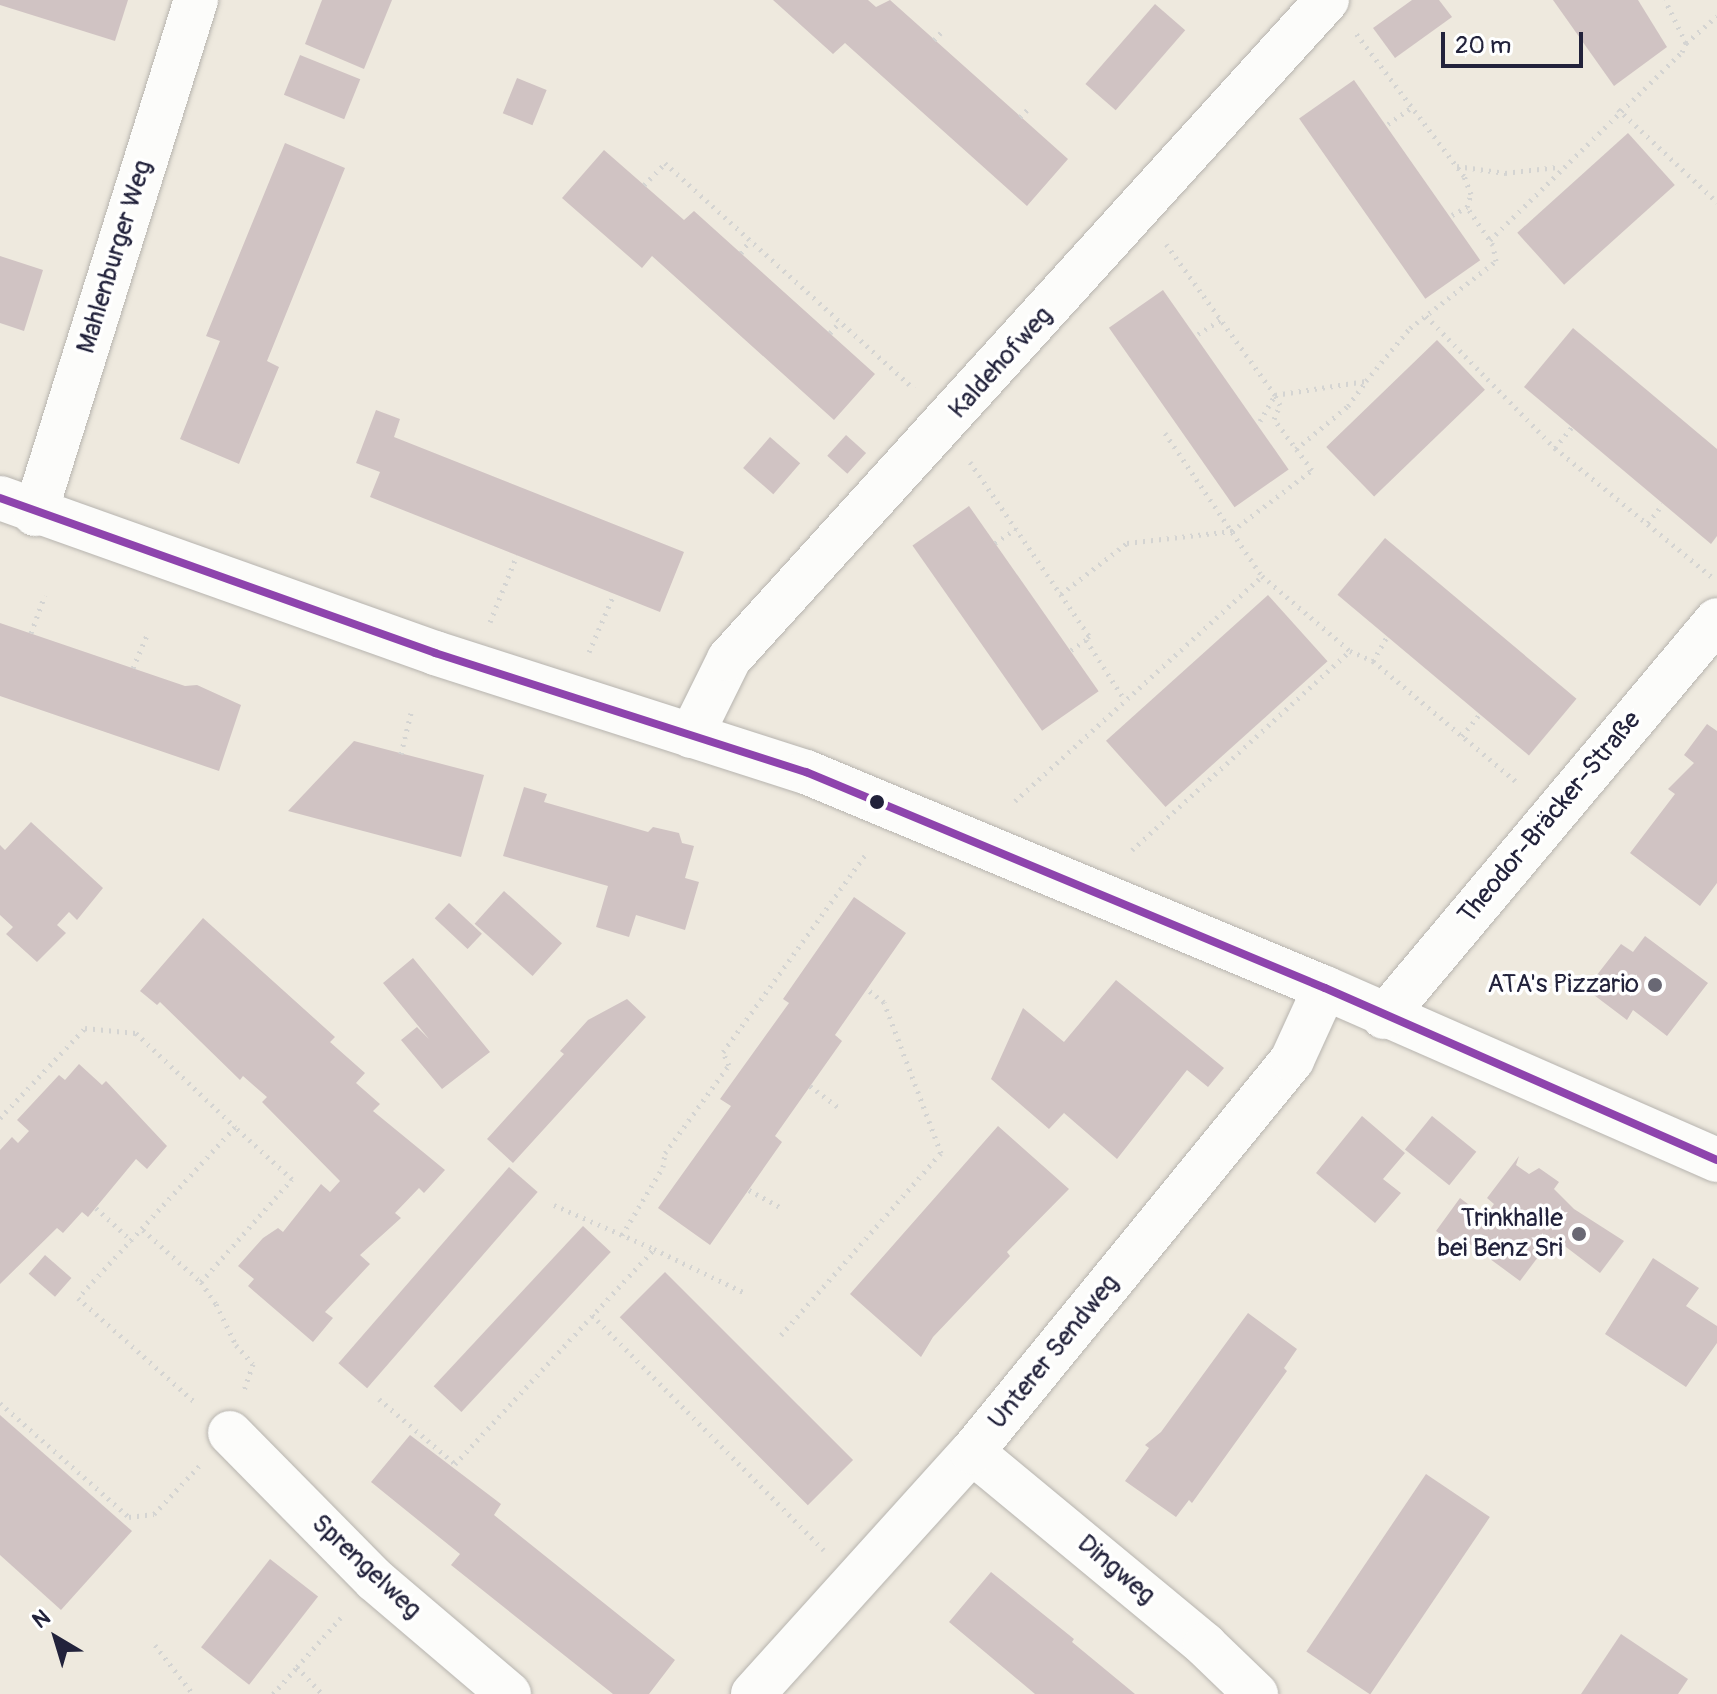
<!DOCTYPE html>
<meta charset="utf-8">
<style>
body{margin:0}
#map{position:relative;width:1717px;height:1694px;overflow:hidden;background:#eee9de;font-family:Pangolin,sans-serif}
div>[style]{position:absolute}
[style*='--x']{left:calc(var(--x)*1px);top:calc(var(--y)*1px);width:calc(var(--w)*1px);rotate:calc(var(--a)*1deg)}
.building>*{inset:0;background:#d0c3c3;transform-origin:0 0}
.path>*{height:5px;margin-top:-2.5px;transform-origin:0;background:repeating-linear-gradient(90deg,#d4d4d2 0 2px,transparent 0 8px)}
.roads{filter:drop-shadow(0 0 2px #b7b4af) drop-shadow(0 0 2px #b7b4af)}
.minor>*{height:44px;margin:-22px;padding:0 22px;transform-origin:22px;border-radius:22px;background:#fcfcfa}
.bus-1>*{height:8px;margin:-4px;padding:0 4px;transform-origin:4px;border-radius:4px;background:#8e44ad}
.dots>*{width:22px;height:22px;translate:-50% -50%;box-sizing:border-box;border:4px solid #fff;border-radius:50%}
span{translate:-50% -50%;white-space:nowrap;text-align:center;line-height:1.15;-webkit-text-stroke:7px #fff;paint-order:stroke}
.street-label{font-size:26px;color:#22223b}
.poi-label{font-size:26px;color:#22223b}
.right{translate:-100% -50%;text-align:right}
.north{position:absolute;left:16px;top:1598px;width:80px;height:80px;-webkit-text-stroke:6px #fff;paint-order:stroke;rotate:322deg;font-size:22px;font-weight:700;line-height:32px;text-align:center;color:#22223b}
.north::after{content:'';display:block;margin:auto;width:28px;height:36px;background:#22223b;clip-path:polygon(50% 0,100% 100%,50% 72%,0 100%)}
.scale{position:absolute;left:1441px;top:32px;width:142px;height:36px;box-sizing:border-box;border:4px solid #22223b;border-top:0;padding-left:10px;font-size:24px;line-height:28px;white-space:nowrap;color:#22223b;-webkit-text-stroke:6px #fff;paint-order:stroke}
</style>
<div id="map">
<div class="building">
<i style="clip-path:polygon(0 0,128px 0,115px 41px,0 5px)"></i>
<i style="clip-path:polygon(322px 0,392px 0,364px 69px,305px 44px)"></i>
<i style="clip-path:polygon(773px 0,868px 0,876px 7px,890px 0,1068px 159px,1027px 206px,845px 43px,833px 54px)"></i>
<i style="clip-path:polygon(1412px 0,1439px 0,1452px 17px,1395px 58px,1373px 28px)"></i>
<i style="clip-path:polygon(1553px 0,1638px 0,1667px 47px,1614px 86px)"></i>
<i style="left:1155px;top:4px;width:40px;height:106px;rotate:41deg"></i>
<i style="left:300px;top:55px;width:65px;height:43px;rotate:22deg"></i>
<i style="left:517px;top:78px;width:32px;height:38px;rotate:22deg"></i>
<i style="left:1354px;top:80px;width:220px;height:67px;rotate:55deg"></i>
<i style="left:1628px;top:133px;width:70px;height:149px;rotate:48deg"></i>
<i style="clip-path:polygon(285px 143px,345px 168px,267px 361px,279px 367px,239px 464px,180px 439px,220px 341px,206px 336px)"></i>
<i style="clip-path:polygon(604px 150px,684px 220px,694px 211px,875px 374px,834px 420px,652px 256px,642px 268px,562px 198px)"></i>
<i style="clip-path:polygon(0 256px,43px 270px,24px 331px,0 323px)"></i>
<i style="left:1163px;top:290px;width:219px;height:66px;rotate:55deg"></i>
<i style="clip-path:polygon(1573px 328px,1717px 449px,1717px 536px,1711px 544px,1524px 387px)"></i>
<i style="left:1437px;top:340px;width:69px;height:154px;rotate:46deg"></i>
<i style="clip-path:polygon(376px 410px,400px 419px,394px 437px,684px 552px,660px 612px,370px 497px,380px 472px,356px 463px)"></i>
<i style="left:846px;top:435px;width:27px;height:28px;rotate:42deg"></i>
<i style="left:770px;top:437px;width:40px;height:41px;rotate:41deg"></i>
<i style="left:969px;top:506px;width:226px;height:69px;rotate:55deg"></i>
<i style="left:1385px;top:538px;width:250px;height:74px;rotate:40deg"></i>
<i style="left:1268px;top:595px;width:89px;height:218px;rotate:48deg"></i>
<i style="clip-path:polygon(0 623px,185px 686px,197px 685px,241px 705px,219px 771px,0 696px)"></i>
<i style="clip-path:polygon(1707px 724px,1717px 731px,1717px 883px,1700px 906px,1630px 853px,1675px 794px,1668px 789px,1694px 763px,1684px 755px)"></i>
<i style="clip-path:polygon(354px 741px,484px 775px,461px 857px,288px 811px)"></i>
<i style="clip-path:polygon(524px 787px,547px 794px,544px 802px,648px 832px,653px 827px,679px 833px,682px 843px,694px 846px,685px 878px,699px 882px,685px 930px,636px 915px,629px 937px,596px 927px,608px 886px,503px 856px)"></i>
<i style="clip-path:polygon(31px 822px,103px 888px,77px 920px,69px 912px,57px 925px,66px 933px,37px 962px,6px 934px,13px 927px,0 915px,0 845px,5px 850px)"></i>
<i style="left:504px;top:891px;width:78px;height:44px;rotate:42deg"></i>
<i style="clip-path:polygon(854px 897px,906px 933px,835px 1035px,842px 1041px,775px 1136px,782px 1142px,710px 1245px,658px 1208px,731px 1106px,720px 1099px,789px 1003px,783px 999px)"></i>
<i style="left:449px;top:903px;width:45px;height:21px;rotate:43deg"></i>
<i style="clip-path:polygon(203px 918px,335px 1037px,330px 1042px,365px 1073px,356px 1083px,380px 1104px,373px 1111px,445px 1170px,424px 1193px,419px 1188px,395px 1213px,401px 1218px,360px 1255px,370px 1264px,325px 1312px,333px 1318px,313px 1342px,248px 1286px,254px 1279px,238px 1266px,263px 1238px,278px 1228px,283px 1232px,321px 1184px,330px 1192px,340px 1181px,262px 1102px,267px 1097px,243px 1076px,240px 1080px,160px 1002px,157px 1005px,140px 991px)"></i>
<i style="clip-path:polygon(1645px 936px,1708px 983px,1667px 1036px,1633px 1010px,1627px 1020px,1586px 989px,1621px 944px,1633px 952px)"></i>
<i style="clip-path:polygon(413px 958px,490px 1052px,442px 1089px,401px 1040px,417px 1027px,429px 1039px,383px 983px)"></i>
<i style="clip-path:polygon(1116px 980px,1224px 1068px,1208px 1087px,1187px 1070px,1117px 1159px,1064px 1113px,1049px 1129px,991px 1079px,1023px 1008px,1064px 1042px)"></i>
<i style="clip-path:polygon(627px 999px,646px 1017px,513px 1163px,487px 1139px,564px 1054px,560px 1051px,588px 1020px)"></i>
<i style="clip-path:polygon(79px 1064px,102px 1085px,106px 1081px,167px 1146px,147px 1169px,136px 1159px,88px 1217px,82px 1212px,63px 1233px,57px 1228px,0 1284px,0 1150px,12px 1137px,18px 1143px,29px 1131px,17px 1120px,59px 1075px,65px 1080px)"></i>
<i style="clip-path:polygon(1362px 1116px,1405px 1153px,1383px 1179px,1401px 1193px,1375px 1223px,1316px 1173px)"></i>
<i style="left:1432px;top:1116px;width:57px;height:43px;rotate:39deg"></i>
<i style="clip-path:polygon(998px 1126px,1069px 1189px,1007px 1252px,1010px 1256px,933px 1337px,921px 1357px,850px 1294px)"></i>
<i style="clip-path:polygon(1519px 1156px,1516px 1165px,1529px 1174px,1539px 1168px,1559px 1182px,1554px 1189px,1574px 1209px,1624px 1241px,1600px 1273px,1553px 1237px,1520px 1281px,1467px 1242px,1461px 1249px,1436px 1231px,1460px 1198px,1485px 1217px,1494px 1204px,1487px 1198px)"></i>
<i style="left:509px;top:1167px;width:38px;height:260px;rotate:41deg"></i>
<i style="left:583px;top:1226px;width:38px;height:219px;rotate:43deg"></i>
<i style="left:45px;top:1255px;width:35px;height:25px;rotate:41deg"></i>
<i style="clip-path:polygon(1653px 1258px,1699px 1288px,1686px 1306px,1717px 1326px,1717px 1343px,1686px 1387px,1605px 1334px)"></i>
<i style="left:665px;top:1272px;width:266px;height:64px;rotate:45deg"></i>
<i style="clip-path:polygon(1248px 1313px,1297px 1349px,1284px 1368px,1287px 1371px,1192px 1503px,1189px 1500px,1176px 1517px,1125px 1481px,1149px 1448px,1145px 1445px,1161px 1432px)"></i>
<i style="clip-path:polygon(0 1415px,132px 1531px,61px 1610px,0 1555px)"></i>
<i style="clip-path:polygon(410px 1435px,501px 1504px,494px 1515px,675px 1660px,649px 1694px,613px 1694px,451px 1565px,460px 1554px,371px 1482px)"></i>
<i style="left:1426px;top:1474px;width:77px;height:214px;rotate:34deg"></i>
<i style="left:270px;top:1559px;width:61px;height:112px;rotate:38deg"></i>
<i style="clip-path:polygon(991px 1572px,1074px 1639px,1072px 1642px,1135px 1694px,1035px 1694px,949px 1622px)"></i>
<i style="clip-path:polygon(1621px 1634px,1688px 1679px,1678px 1694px,1581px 1694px)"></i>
</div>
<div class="path">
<i style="--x:934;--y:40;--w:16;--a:-47"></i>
<i style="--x:1686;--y:43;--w:41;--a:-41.1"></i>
<i style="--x:1618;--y:109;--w:136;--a:43.2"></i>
<i style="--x:1020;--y:117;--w:16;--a:-45"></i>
<i style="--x:1388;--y:124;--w:29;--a:-35"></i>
<i style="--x:1457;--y:166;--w:49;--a:8.3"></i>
<i style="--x:1505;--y:173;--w:53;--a:-6.5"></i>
<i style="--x:644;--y:185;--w:30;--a:-46"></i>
<i style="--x:665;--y:163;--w:336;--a:42.2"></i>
<i style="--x:1452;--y:215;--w:17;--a:-28"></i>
<i style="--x:1490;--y:240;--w:269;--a:-44.4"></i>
<i style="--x:1682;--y:52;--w:10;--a:-66"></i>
<i style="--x:1686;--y:43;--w:48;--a:-116"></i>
<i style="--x:741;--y:253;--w:16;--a:-55"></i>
<i style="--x:1426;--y:316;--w:185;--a:45.7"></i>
<i style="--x:1555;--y:448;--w:202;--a:39.4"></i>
<i style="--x:830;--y:333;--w:15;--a:-48"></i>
<i style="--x:1198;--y:334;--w:26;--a:-32"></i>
<i style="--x:1260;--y:421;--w:30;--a:-60"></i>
<i style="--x:1275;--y:395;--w:92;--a:-8.7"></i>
<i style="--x:1366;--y:381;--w:69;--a:-50.3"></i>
<i style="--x:1410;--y:328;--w:109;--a:-37.9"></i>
<i style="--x:1496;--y:261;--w:16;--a:-101"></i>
<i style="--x:1493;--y:245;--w:46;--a:-124.4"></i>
<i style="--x:1467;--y:207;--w:14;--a:-73"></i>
<i style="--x:1471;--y:194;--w:19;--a:-111"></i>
<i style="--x:1464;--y:176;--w:179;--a:-127.1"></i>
<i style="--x:1165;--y:433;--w:173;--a:55.9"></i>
<i style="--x:1555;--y:448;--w:27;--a:-51"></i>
<i style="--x:1296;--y:449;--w:67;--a:-39.6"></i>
<i style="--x:1348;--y:406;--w:31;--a:-54"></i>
<i style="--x:970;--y:462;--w:211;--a:55.6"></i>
<i style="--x:1089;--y:636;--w:5;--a:127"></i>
<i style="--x:1086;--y:640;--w:70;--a:57.2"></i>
<i style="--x:1648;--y:523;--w:24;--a:-52"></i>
<i style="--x:995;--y:543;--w:25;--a:-34"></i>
<i style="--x:1061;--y:594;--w:83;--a:-37.7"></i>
<i style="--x:1127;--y:543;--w:106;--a:-6.5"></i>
<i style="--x:1232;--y:531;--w:101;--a:-37.3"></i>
<i style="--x:1312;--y:470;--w:64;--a:-126.7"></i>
<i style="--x:1274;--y:419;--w:15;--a:-67"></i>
<i style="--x:1280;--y:405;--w:11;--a:-117"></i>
<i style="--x:1275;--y:395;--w:186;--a:-125.8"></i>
<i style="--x:490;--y:622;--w:72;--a:-68.1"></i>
<i style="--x:31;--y:633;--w:40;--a:-69.8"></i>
<i style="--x:1071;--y:650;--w:18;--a:-34"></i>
<i style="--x:589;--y:652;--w:63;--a:-66.7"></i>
<i style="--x:1373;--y:661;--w:28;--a:-60"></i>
<i style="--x:133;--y:668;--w:38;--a:-67"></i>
<i style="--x:1462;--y:736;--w:27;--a:-51"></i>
<i style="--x:401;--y:754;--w:42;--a:-76.3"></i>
<i style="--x:1015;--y:801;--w:334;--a:-42.3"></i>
<i style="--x:1262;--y:576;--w:116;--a:40.4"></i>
<i style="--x:1132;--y:850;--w:295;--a:-42.4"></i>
<i style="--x:1350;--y:651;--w:25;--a:23"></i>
<i style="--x:1373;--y:661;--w:191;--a:40.1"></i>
<i style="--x:810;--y:1086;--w:35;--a:37"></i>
<i style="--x:0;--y:1118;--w:124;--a:-46.6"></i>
<i style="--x:85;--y:1028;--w:51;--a:5.6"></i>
<i style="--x:136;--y:1033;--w:137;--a:43.5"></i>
<i style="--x:235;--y:1127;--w:232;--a:132.6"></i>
<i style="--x:78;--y:1298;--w:158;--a:41.7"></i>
<i style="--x:749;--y:1190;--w:37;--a:29"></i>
<i style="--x:554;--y:1205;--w:109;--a:23.7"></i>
<i style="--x:96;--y:1208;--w:49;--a:42.5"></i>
<i style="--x:143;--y:1230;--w:78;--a:41.9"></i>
<i style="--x:201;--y:1282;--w:27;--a:56"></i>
<i style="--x:216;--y:1304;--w:46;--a:64"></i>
<i style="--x:236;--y:1345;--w:25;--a:48"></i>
<i style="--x:253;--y:1364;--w:28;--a:109"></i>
<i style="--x:622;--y:1235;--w:79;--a:-58.9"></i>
<i style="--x:663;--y:1167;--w:14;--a:-82"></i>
<i style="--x:665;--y:1153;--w:109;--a:-54"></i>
<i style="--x:729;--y:1065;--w:14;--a:-115"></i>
<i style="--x:723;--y:1052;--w:244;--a:-54.2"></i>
<i style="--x:201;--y:1282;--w:137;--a:-48.5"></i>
<i style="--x:292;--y:1179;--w:77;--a:-137.6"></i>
<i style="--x:592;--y:1315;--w:330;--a:45.4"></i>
<i style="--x:781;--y:1335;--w:242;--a:-48.7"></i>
<i style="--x:941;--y:1153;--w:161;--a:-110.7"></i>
<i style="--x:884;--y:1002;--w:21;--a:-143"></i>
<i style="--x:379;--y:1399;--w:100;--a:40.5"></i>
<i style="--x:455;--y:1464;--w:293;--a:-47.2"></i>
<i style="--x:654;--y:1249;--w:99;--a:25.8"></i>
<i style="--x:0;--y:1403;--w:172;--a:41.5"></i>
<i style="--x:129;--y:1517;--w:25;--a:-7"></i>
<i style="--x:154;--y:1514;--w:66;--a:-46.8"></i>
<i style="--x:155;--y:1645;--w:62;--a:52.2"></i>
<i style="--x:297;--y:1667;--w:71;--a:-48.4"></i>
<i style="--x:273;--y:1694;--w:36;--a:-48"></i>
<i style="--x:297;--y:1667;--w:37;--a:47"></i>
</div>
<div class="roads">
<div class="minor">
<i style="--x:0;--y:498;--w:462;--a:19.6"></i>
<i style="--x:435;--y:653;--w:390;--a:17.8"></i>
<i style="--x:806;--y:772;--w:562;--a:22.6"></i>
<i style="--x:1325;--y:988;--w:428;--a:23.7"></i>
<i style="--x:35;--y:514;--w:539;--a:-72.61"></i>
<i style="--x:691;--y:736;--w:86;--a:-63.7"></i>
<i style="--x:729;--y:659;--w:890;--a:-47.78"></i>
<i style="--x:1384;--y:1017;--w:518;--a:-50.01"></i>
<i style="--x:230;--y:1433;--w:206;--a:45.4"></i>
<i style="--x:375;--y:1580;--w:176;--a:40.4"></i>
<i style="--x:972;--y:1452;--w:303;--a:39.6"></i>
<i style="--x:1205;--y:1645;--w:71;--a:43.9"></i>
<i style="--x:753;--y:1694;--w:326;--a:-47.9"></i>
<i style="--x:972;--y:1452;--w:506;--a:-50.77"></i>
<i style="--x:1292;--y:1060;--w:79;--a:-65.4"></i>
</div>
</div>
<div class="bus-1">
<i style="--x:0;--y:498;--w:462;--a:19.6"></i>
<i style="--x:435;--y:653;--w:390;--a:17.8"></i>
<i style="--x:806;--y:772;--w:562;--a:22.6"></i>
<i style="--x:1325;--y:988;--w:428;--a:23.7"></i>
</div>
<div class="dots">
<i style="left:877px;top:802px;background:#22223b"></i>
<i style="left:1655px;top:985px;background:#696874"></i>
<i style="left:1579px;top:1234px;background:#696874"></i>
</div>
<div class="street-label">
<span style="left:115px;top:257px;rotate:-73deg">Mahlenburger Weg</span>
<span style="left:1001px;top:363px;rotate:-48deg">Kaldehofweg</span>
<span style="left:1550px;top:818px;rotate:-50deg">Theodor-Bräcker-Straße</span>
<span style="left:1054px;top:1352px;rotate:-51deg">Unterer Sendweg</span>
<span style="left:366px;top:1567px;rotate:43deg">Sprengelweg</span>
<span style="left:1116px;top:1570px;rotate:40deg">Dingweg</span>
</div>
<div class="poi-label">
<span class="right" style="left:1639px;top:985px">ATA's Pizzario</span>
<span class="right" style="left:1563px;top:1234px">Trinkhalle<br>bei Benz Sri</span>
</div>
<div class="north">N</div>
<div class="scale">20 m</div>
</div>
